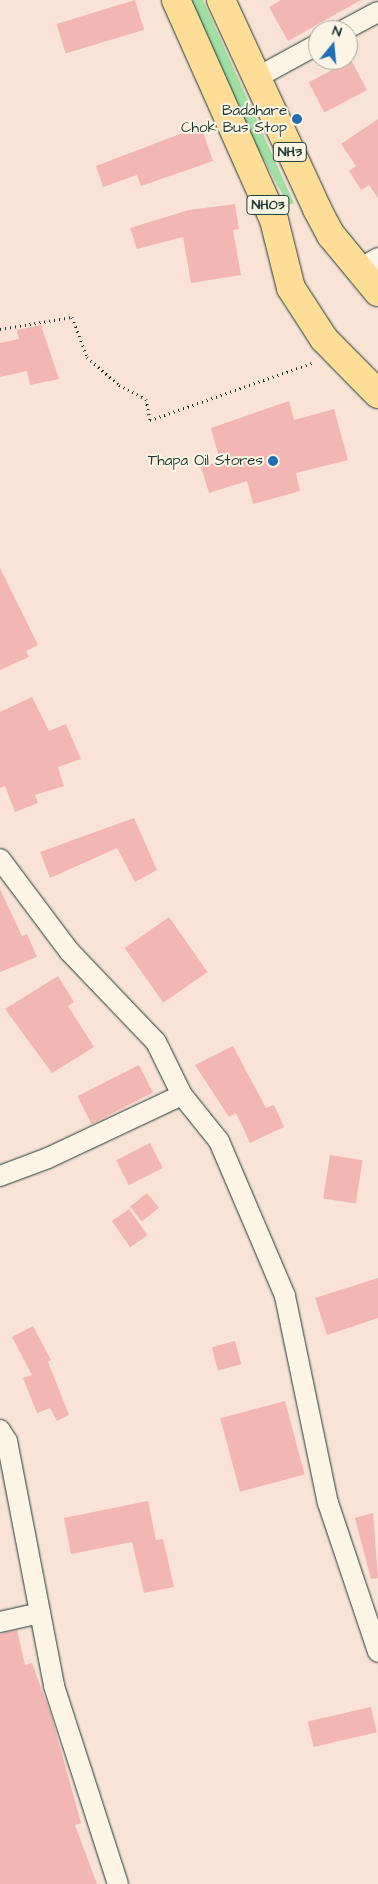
<!DOCTYPE html>
<style>
body{margin:0}
#map{position:relative;width:378px;height:1884px;overflow:hidden;background:#f9e2d6;font-family:"Architects Daughter",sans-serif}
div>[style]{position:absolute}
[style*='--x']{left:calc(var(--x)*1px);top:calc(var(--y)*1px);width:calc(var(--w)*1px);rotate:calc(var(--a)*1deg)}
.green>*{inset:0;background:#a0dea6}
.building>*{inset:0;background:#f2b7b2;transform-origin:0 0}
.path>*{height:3px;margin-top:-1.5px;transform-origin:0;background:repeating-linear-gradient(90deg,#1f3d34 0 1px,transparent 0 5px)}
.roads{filter:drop-shadow(0 0 1px #1f3d34) drop-shadow(0 0 1px #1f3d34)}
.minor>*{height:20px;margin:-10px;padding:0 10px;transform-origin:10px;border-radius:10px;background:#fcf5e5}
.trunk>*{height:28px;margin:-14px;padding:0 14px;transform-origin:14px;border-radius:14px;background:#fedd96}
.dots>*{width:14px;height:14px;translate:-50% -50%;box-sizing:border-box;border:2px solid #fcf5e5;border-radius:50%}
span{translate:-50% -50%;white-space:nowrap;text-align:center;line-height:1.15;-webkit-text-stroke:4px #fcf5e5;paint-order:stroke}
.shield-label span{padding:1px 4px;background:#fcf5e5;border:1px solid;border-radius:4px;-webkit-text-stroke-width:0}
.shield-label{font-size:14px;color:#1f3d34;font-weight:700}
.poi-label{font-size:15px;color:#1f3d34}
.right{translate:-100% -50%;text-align:right}
.north{position:absolute;left:308px;top:20px;width:50px;height:50px;box-sizing:border-box;background:#fcf5e5;border:1px solid #a4ab9e;border-radius:50%;rotate:17deg;font-size:14px;font-weight:700;line-height:20px;text-align:center;color:#1f3d34}
.north::after{content:'';display:block;margin:auto;width:18px;height:22px;background:#1f6fb2;clip-path:polygon(50% 0,100% 100%,50% 72%,0 100%)}
</style>
<div id="map">
<div class="green">
<i style="clip-path:polygon(191px 0,203px 0,294px 203px,288px 205px,254px 141px)"></i>
</div>
<div class="building">
<i style="left:135px;top:0;width:31px;height:82px;rotate:73deg"></i>
<i style="clip-path:polygon(281px 0,361px 0,288px 41px,269px 7px)"></i>
<i style="left:351px;top:60px;width:34px;height:48px;rotate:62deg"></i>
<i style="clip-path:polygon(378px 119px,378px 198px,369px 185px,361px 190px,349px 171px,356px 166px,341px 144px)"></i>
<i style="clip-path:polygon(201px 126px,213px 161px,141px 186px,137px 175px,103px 187px,96px 166px)"></i>
<i style="clip-path:polygon(235px 204px,239px 229px,233px 230px,241px 275px,191px 283px,183px 237px,137px 249px,130px 228px,189px 210px)"></i>
<i style="clip-path:polygon(41px 325px,59px 379px,30px 385px,27px 371px,0 377px,0 343px,19px 339px,17px 330px)"></i>
<i style="clip-path:polygon(289px 401px,294px 420px,334px 409px,348px 460px,296px 473px,300px 491px,253px 504px,247px 481px,209px 493px,201px 467px,220px 461px,211px 428px)"></i>
<i style="clip-path:polygon(0 568px,38px 645px,26px 651px,29px 657px,0 670px)"></i>
<i style="clip-path:polygon(32px 697px,49px 731px,66px 724px,81px 759px,58px 767px,64px 786px,35px 795px,38px 803px,15px 812px,5px 786px,0 788px,0 712px)"></i>
<i style="clip-path:polygon(134px 818px,157px 870px,135px 882px,117px 848px,50px 878px,40px 852px)"></i>
<i style="clip-path:polygon(0 889px,22px 936px,27px 934px,37px 957px,0 972px)"></i>
<i style="left:169px;top:917px;width:67px;height:54px;rotate:55deg"></i>
<i style="clip-path:polygon(58px 976px,74px 1002px,68px 1006px,94px 1047px,52px 1073px,5px 1009px)"></i>
<i style="clip-path:polygon(233px 1046px,266px 1108px,274px 1105px,284px 1127px,250px 1143px,236px 1113px,229px 1117px,195px 1065px)"></i>
<i style="left:139px;top:1065px;width:31px;height:69px;rotate:63deg"></i>
<i style="left:150px;top:1143px;width:28px;height:38px;rotate:63deg"></i>
<i style="left:330px;top:1155px;width:33px;height:44px;rotate:9deg"></i>
<i style="left:147px;top:1193px;width:19px;height:22px;rotate:51deg"></i>
<i style="left:129px;top:1209px;width:32px;height:21px;rotate:55deg"></i>
<i style="clip-path:polygon(378px 1278px,378px 1318px,327px 1335px,315px 1298px)"></i>
<i style="clip-path:polygon(33px 1326px,51px 1360px,48px 1362px,69px 1415px,57px 1421px,50px 1408px,37px 1413px,23px 1378px,32px 1375px,12px 1337px)"></i>
<i style="left:235px;top:1341px;width:24px;height:24px;rotate:75deg"></i>
<i style="left:285px;top:1401px;width:76px;height:67px;rotate:75deg"></i>
<i style="clip-path:polygon(148px 1501px,156px 1540px,163px 1539px,174px 1587px,144px 1593px,132px 1542px,71px 1554px,64px 1518px)"></i>
<i style="clip-path:polygon(373px 1513px,378px 1578px,371px 1579px,355px 1518px)"></i>
<i style="clip-path:polygon(17px 1630px,25px 1665px,32px 1663px,52px 1718px,81px 1823px,75px 1825px,97px 1884px,0 1884px,0 1634px)"></i>
<i style="left:371px;top:1707px;width:26px;height:65px;rotate:77deg"></i>
</div>
<div class="path">
<i style="--x:0;--y:329;--w:73;--a:-9.5"></i>
<i style="--x:72;--y:317;--w:43;--a:69.4"></i>
<i style="--x:87;--y:357;--w:43;--a:41.2"></i>
<i style="--x:119;--y:385;--w:30;--a:27"></i>
<i style="--x:146;--y:399;--w:21;--a:79"></i>
<i style="--x:150;--y:420;--w:172;--a:-19.4"></i>
</div>
<div class="roads">
<div class="minor">
<i style="--x:344;--y:30;--w:38;--a:-28"></i>
<i style="--x:256;--y:78;--w:71;--a:-28.7"></i>
<i style="--x:361;--y:268;--w:20;--a:-30"></i>
<i style="--x:0;--y:859;--w:115;--a:53.1"></i>
<i style="--x:69;--y:951;--w:126;--a:46.3"></i>
<i style="--x:156;--y:1042;--w:59;--a:63.9"></i>
<i style="--x:182;--y:1095;--w:59;--a:51.2"></i>
<i style="--x:219;--y:1141;--w:168;--a:66.9"></i>
<i style="--x:285;--y:1296;--w:211;--a:78.3"></i>
<i style="--x:328;--y:1503;--w:157;--a:71.4"></i>
<i style="--x:0;--y:1176;--w:51;--a:-20.6"></i>
<i style="--x:48;--y:1158;--w:148;--a:-25.2"></i>
<i style="--x:0;--y:1430;--w:13;--a:58"></i>
<i style="--x:7;--y:1441;--w:249;--a:79.1"></i>
<i style="--x:54;--y:1686;--w:208;--a:72.1"></i>
<i style="--x:0;--y:1622;--w:41;--a:-12.7"></i>
</div>
<div class="trunk">
<i style="--x:176;--y:0;--w:241;--a:66"></i>
<i style="--x:274;--y:220;--w:70;--a:76"></i>
<i style="--x:291;--y:288;--w:61;--a:57.1"></i>
<i style="--x:324;--y:339;--w:77;--a:45.5"></i>
<i style="--x:221;--y:0;--w:230;--a:65.3"></i>
<i style="--x:317;--y:209;--w:30;--a:62"></i>
<i style="--x:331;--y:235;--w:74;--a:50.5"></i>
</div>
</div>
<div class="dots">
<i style="left:297px;top:119px;background:#1f6fb2"></i>
<i style="left:273px;top:461px;background:#1f6fb2"></i>
</div>
<div class="shield-label">
<span style="left:290px;top:152px">NH3</span>
<span style="left:268px;top:205px">NH03</span>
</div>
<div class="poi-label">
<span class="right" style="left:287px;top:119px">Badahare<br>Chok Bus Stop</span>
<span class="right" style="left:263px;top:461px">Thapa Oil Stores</span>
</div>
<div class="north">N</div>
</div>
